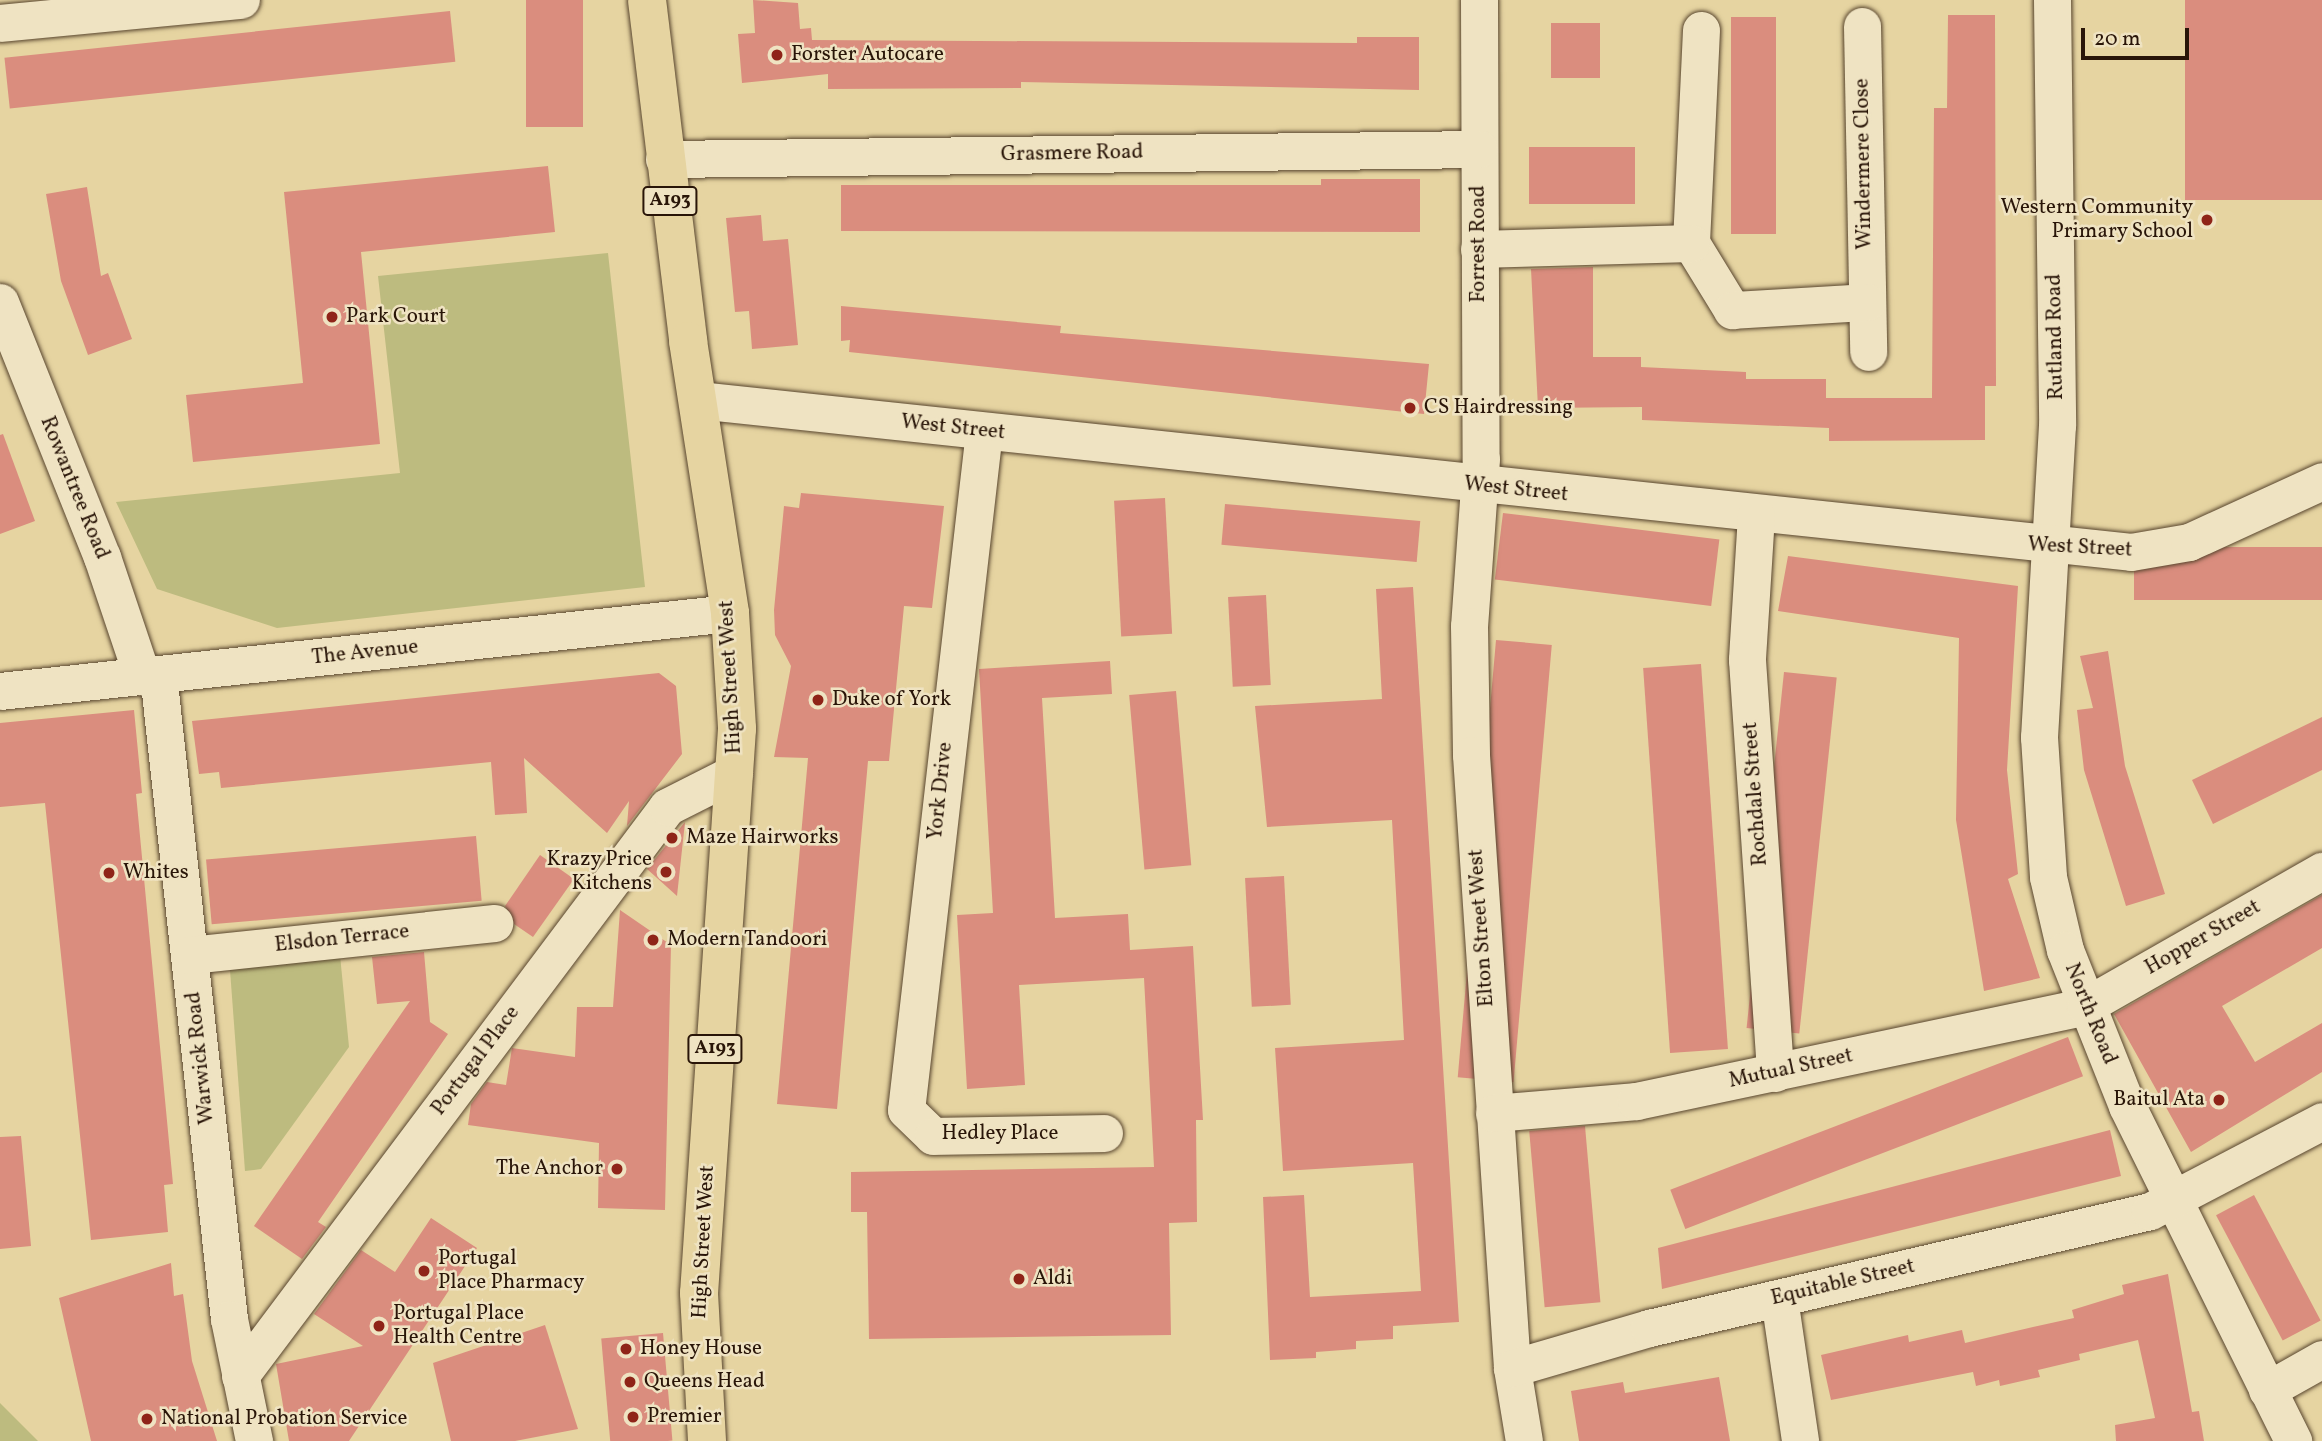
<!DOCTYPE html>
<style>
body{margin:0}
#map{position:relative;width:2322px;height:1441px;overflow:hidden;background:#e6d4a1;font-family:Vollkorn,serif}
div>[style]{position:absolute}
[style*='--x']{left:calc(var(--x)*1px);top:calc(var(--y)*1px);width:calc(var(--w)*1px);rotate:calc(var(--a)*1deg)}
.green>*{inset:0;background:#bdbb7f}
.building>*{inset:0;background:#da8d7e;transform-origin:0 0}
.roads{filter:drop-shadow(0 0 2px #58452e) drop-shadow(0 0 2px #58452e)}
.minor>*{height:37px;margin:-18.5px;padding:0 18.5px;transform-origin:18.5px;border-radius:18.5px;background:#efe3c2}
.major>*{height:38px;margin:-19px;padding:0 19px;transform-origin:19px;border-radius:19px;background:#e6d4a1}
.dots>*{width:19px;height:19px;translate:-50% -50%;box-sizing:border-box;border:4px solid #efe3c2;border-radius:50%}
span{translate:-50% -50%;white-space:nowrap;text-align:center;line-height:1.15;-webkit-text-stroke:5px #efe3c2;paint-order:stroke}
.shield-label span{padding:2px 5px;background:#efe3c2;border:2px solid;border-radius:5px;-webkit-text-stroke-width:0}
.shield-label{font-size:19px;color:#291508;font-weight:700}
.poi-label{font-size:21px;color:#291508}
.left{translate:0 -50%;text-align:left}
.right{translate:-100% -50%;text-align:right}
.street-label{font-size:21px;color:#291508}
.scale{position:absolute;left:2081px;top:28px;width:108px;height:32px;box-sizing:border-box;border:4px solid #291508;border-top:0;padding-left:9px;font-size:21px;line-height:24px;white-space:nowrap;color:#291508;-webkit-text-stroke:5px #efe3c2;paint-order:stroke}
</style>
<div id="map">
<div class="green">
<i style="clip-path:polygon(608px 253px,645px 587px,277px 628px,157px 589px,116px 502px,400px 473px,378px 276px)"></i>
<i style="clip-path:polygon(340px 955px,349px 1047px,261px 1169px,245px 1171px,230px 970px)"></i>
<i style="clip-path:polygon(0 1403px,38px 1441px,0 1441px)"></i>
</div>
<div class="building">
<i style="left:526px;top:0;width:57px;height:127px"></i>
<i style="clip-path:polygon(753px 0,798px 3px,800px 29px,811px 28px,812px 40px,1357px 43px,1357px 37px,1419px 37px,1419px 90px,1021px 82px,1021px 88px,828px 89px,828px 74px,742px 83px,738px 34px,755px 33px)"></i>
<i style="left:2185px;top:0;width:137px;height:200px"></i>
<i style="left:450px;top:11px;width:51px;height:448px;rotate:84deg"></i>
<i style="clip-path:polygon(1948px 15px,1995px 15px,1996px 386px,1985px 386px,1985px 440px,1829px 441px,1829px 428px,1642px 420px,1642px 407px,1538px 408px,1531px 269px,1593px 267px,1593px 357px,1641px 357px,1641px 367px,1746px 372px,1746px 379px,1826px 379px,1826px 398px,1932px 398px,1934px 108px,1947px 108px)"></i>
<i style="left:1731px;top:17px;width:45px;height:217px"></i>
<i style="left:1551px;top:23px;width:49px;height:55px"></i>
<i style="left:1529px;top:147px;width:106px;height:57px"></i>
<i style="clip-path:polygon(548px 166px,555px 232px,361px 252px,380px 444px,193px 462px,186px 395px,303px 383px,284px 192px)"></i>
<i style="clip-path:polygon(1321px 179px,1420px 179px,1420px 232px,841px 231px,841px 185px,1321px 185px)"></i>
<i style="clip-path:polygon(87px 187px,101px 276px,108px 273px,132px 339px,88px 355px,61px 281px,46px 194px)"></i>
<i style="clip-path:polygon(761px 215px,763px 241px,788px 239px,798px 345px,752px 349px,749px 311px,735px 312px,726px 218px)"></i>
<i style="clip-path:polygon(841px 306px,1061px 326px,1060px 333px,1429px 364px,1424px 414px,849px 352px,850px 340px,841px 341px)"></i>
<i style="clip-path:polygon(3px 434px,35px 521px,0 534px,0 435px)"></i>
<i style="clip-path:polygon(801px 493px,944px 506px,932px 608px,904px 606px,889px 761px,868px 761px,837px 1109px,777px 1104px,808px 758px,774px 757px,791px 666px,775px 635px,774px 610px,784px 506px,799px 508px)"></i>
<i style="left:1165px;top:498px;width:136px;height:51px;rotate:87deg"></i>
<i style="left:1225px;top:504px;width:196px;height:41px;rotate:5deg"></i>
<i style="left:1503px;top:513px;width:218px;height:67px;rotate:7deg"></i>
<i style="left:2322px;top:547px;width:53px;height:188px;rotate:90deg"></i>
<i style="clip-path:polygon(1788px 556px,2018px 586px,2007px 770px,2018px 874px,2008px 879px,2040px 978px,1984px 991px,1956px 820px,1959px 638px,1778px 611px)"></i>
<i style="clip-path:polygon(1413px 587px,1459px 1322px,1393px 1326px,1393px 1339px,1356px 1341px,1356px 1349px,1316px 1352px,1316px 1358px,1270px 1360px,1263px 1197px,1304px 1195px,1310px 1297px,1421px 1291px,1413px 1163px,1283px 1171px,1278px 1094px,1275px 1048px,1404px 1040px,1392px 820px,1267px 827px,1255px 706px,1382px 699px,1376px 589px)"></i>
<i style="left:1266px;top:595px;width:90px;height:38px;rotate:87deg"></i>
<i style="left:1496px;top:640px;width:56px;height:439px;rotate:5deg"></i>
<i style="clip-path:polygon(2108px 651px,2125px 766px,2165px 894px,2126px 906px,2084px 770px,2077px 710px,2093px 708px,2080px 656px)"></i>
<i style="clip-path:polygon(1110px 661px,1112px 694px,1042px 698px,1055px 918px,1128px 914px,1130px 950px,1193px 946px,1203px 1120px,1196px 1120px,1197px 1222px,1169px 1223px,1171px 1335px,869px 1339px,867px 1212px,851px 1212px,851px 1172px,1154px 1167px,1144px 978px,1019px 985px,1025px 1085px,967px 1089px,957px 915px,993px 913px,979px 669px)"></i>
<i style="left:1701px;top:664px;width:386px;height:58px;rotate:86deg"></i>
<i style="left:1784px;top:672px;width:53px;height:358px;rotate:6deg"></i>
<i style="clip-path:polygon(659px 673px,676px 686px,682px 754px,627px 826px,629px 801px,607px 833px,524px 758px,527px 813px,495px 815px,491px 762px,221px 788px,219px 772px,199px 774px,192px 721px)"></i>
<i style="left:1176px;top:691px;width:175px;height:47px;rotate:85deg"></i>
<i style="clip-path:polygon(134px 710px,142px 793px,136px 794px,173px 1184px,164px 1185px,168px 1232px,91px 1240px,45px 803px,0 807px,0 723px)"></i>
<i style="clip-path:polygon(2322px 717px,2322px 770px,2213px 824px,2192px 780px)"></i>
<i style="clip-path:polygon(685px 822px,677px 896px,647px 869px)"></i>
<i style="left:476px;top:836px;width:65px;height:271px;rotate:85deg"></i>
<i style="clip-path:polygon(540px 855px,574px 879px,533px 937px,514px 924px,505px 906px)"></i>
<i style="left:1284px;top:876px;width:129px;height:39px;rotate:87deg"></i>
<i style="clip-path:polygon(2322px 895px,2322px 948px,2222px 1006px,2255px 1062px,2322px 1023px,2322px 1072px,2191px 1152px,2114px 1014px)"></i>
<i style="clip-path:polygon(620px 910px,671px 945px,665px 1210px,598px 1208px,599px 1143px,468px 1125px,471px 1104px,487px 1082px,506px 1085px,512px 1048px,575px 1057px,577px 1007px,613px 1007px)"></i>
<i style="clip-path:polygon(424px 952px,430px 1022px,448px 1034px,318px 1222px,326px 1227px,302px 1259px,254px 1226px,410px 1001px,377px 1004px,372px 957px)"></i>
<i style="left:2068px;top:1037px;width:42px;height:426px;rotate:69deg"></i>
<i style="left:1585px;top:1126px;width:177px;height:56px;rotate:85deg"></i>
<i style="clip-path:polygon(2110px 1130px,2121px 1176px,1662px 1289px,1658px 1248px)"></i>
<i style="clip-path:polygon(21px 1136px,31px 1246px,0 1249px,0 1137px)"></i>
<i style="left:2254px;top:1195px;width:142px;height:43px;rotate:62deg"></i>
<i style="clip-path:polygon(431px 1218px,477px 1248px,349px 1441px,289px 1441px,276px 1364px,363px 1346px,314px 1314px,361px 1250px,395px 1272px)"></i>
<i style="clip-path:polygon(171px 1263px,174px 1296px,183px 1294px,192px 1361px,217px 1441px,91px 1441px,59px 1298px)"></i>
<i style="clip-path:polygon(2168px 1274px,2192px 1412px,2199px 1411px,2204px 1441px,2116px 1441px,2115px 1425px,2155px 1418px,2138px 1340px,2079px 1354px,2080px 1360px,2038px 1370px,2040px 1377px,2000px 1386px,1999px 1380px,1976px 1386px,1973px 1372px,1831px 1400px,1821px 1355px,1908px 1335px,1909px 1342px,1962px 1330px,1965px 1343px,2033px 1327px,2074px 1318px,2072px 1310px,2124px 1294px,2122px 1285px)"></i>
<i style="clip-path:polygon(545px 1325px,578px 1429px,515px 1441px,451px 1441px,433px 1363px)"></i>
<i style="left:663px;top:1333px;width:108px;height:62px;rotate:85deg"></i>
<i style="clip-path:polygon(1719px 1377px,1730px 1441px,1579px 1441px,1571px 1391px,1623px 1382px,1625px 1393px)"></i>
</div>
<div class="roads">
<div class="minor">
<i style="--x:1479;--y:0;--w:459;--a:89.8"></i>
<i style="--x:1481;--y:459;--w:167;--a:94.1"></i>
<i style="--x:1469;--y:626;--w:129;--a:89.1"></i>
<i style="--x:1471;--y:755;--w:614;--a:86.17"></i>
<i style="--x:1512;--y:1368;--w:74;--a:80.7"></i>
<i style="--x:2052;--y:0;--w:425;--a:89.3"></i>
<i style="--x:2057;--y:425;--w:313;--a:93.3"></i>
<i style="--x:2039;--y:737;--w:140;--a:86.3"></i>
<i style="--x:2048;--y:877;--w:75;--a:76.9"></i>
<i style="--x:2065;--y:950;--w:168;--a:68.3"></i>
<i style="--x:2127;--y:1106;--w:374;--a:63.6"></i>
<i style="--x:0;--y:23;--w:242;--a:-5.5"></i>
<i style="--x:1862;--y:26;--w:326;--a:88.9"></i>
<i style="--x:1701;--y:30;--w:213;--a:92.7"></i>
<i style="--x:1691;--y:243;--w:79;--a:58.5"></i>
<i style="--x:1732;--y:310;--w:135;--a:-3.4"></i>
<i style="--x:664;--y:159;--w:815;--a:-0.7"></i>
<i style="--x:1479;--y:249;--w:212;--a:-1.6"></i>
<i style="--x:0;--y:302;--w:275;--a:68.2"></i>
<i style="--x:102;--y:557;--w:126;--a:71.4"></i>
<i style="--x:698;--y:400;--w:1441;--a:6.05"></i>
<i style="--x:2131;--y:552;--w:59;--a:-9.8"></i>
<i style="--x:2189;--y:542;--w:146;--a:-24.6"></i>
<i style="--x:984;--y:431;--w:683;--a:96.55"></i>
<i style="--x:906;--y:1110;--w:37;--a:44"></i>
<i style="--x:933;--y:1136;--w:171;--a:-1"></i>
<i style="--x:1756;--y:515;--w:145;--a:93.6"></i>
<i style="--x:1747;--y:660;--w:414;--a:86.1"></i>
<i style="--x:158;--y:674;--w:649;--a:83.72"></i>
<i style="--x:229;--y:1319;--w:125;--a:78.4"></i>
<i style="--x:0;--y:691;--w:734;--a:-6.1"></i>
<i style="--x:190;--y:955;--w:306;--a:-6"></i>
<i style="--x:1494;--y:1113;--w:143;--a:-4.8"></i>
<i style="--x:1636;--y:1101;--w:459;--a:-11.9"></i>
<i style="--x:2085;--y:1006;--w:273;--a:-29.7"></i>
<i style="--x:1779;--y:1298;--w:145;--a:81.6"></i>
<i style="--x:1512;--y:1368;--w:143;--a:-16.3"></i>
<i style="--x:1649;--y:1328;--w:514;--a:-13.14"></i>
<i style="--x:2150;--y:1211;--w:194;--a:-27.6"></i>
<i style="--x:240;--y:1376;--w:711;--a:-53.11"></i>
<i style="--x:667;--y:807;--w:75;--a:-26.9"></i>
<i style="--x:2267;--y:1390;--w:63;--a:-29.4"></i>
</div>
<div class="major">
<i style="--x:647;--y:0;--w:343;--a:83.1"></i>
<i style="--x:688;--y:341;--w:275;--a:81.2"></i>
<i style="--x:730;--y:613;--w:116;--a:86.5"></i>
<i style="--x:737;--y:729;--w:565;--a:93.85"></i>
<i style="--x:699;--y:1293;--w:148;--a:86.9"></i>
</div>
</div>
<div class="dots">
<i style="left:777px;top:55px;background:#8f2418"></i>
<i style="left:2207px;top:220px;background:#8f2418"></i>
<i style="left:332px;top:317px;background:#8f2418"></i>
<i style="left:1410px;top:408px;background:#8f2418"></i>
<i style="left:818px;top:700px;background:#8f2418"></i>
<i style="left:672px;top:838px;background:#8f2418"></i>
<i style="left:666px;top:872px;background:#8f2418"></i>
<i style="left:109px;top:873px;background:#8f2418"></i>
<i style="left:653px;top:940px;background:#8f2418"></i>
<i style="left:2219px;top:1100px;background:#8f2418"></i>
<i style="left:617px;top:1169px;background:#8f2418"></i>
<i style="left:424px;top:1271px;background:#8f2418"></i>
<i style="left:1019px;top:1279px;background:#8f2418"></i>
<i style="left:379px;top:1326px;background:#8f2418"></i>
<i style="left:626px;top:1349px;background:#8f2418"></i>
<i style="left:630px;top:1382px;background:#8f2418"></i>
<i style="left:633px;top:1417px;background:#8f2418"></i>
<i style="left:147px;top:1419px;background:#8f2418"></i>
</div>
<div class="shield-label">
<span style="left:670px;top:201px">A193</span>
<span style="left:715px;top:1049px">A193</span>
</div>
<div class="poi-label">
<span class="left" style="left:791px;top:55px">Forster Autocare</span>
<span class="right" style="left:2193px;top:220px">Western Community<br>Primary School</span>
<span class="left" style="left:346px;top:317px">Park Court</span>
<span class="left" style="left:1424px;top:408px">CS Hairdressing</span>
<span class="left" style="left:832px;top:700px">Duke of York</span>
<span class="left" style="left:686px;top:838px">Maze Hairworks</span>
<span class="right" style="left:652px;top:872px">Krazy Price<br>Kitchens</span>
<span class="left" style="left:123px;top:873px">Whites</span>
<span class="left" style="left:667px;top:940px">Modern Tandoori</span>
<span class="right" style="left:2205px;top:1100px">Baitul Ata</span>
<span class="right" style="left:603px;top:1169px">The Anchor</span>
<span class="left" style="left:438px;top:1271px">Portugal<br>Place Pharmacy</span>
<span class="left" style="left:1033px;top:1279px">Aldi</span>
<span class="left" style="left:393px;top:1326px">Portugal Place<br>Health Centre</span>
<span class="left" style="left:640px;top:1349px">Honey House</span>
<span class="left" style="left:644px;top:1382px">Queens Head</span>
<span class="left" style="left:647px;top:1417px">Premier</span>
<span class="left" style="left:161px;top:1419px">National Probation Service</span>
</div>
<div class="street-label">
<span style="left:1072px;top:154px;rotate:-1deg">Grasmere Road</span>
<span style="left:1864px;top:164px;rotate:-91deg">Windermere Close</span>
<span style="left:1479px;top:244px;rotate:-90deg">Forrest Road</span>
<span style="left:2056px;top:337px;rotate:-91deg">Rutland Road</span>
<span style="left:953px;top:428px;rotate:6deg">West Street</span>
<span style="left:74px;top:488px;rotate:68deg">Rowantree Road</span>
<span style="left:1516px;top:490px;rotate:6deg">West Street</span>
<span style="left:2080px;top:548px;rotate:3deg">West Street</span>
<span style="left:365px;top:653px;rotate:-6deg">The Avenue</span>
<span style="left:731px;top:677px;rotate:-93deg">High Street West</span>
<span style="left:941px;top:791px;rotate:-84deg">York Drive</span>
<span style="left:1756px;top:794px;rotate:-94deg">Rochdale Street</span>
<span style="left:1482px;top:928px;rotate:-94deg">Elton Street West</span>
<span style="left:2203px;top:938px;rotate:-30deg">Hopper Street</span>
<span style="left:342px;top:939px;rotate:-6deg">Elsdon Terrace</span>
<span style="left:2090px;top:1014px;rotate:68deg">North Road</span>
<span style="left:201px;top:1058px;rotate:-96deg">Warwick Road</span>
<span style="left:476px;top:1061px;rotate:-53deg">Portugal Place</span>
<span style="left:1791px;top:1069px;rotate:-12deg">Mutual Street</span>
<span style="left:1000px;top:1134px">Hedley Place</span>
<span style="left:704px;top:1242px;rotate:-87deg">High Street West</span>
<span style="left:1843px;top:1283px;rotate:-13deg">Equitable Street</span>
</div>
<div class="scale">20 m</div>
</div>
